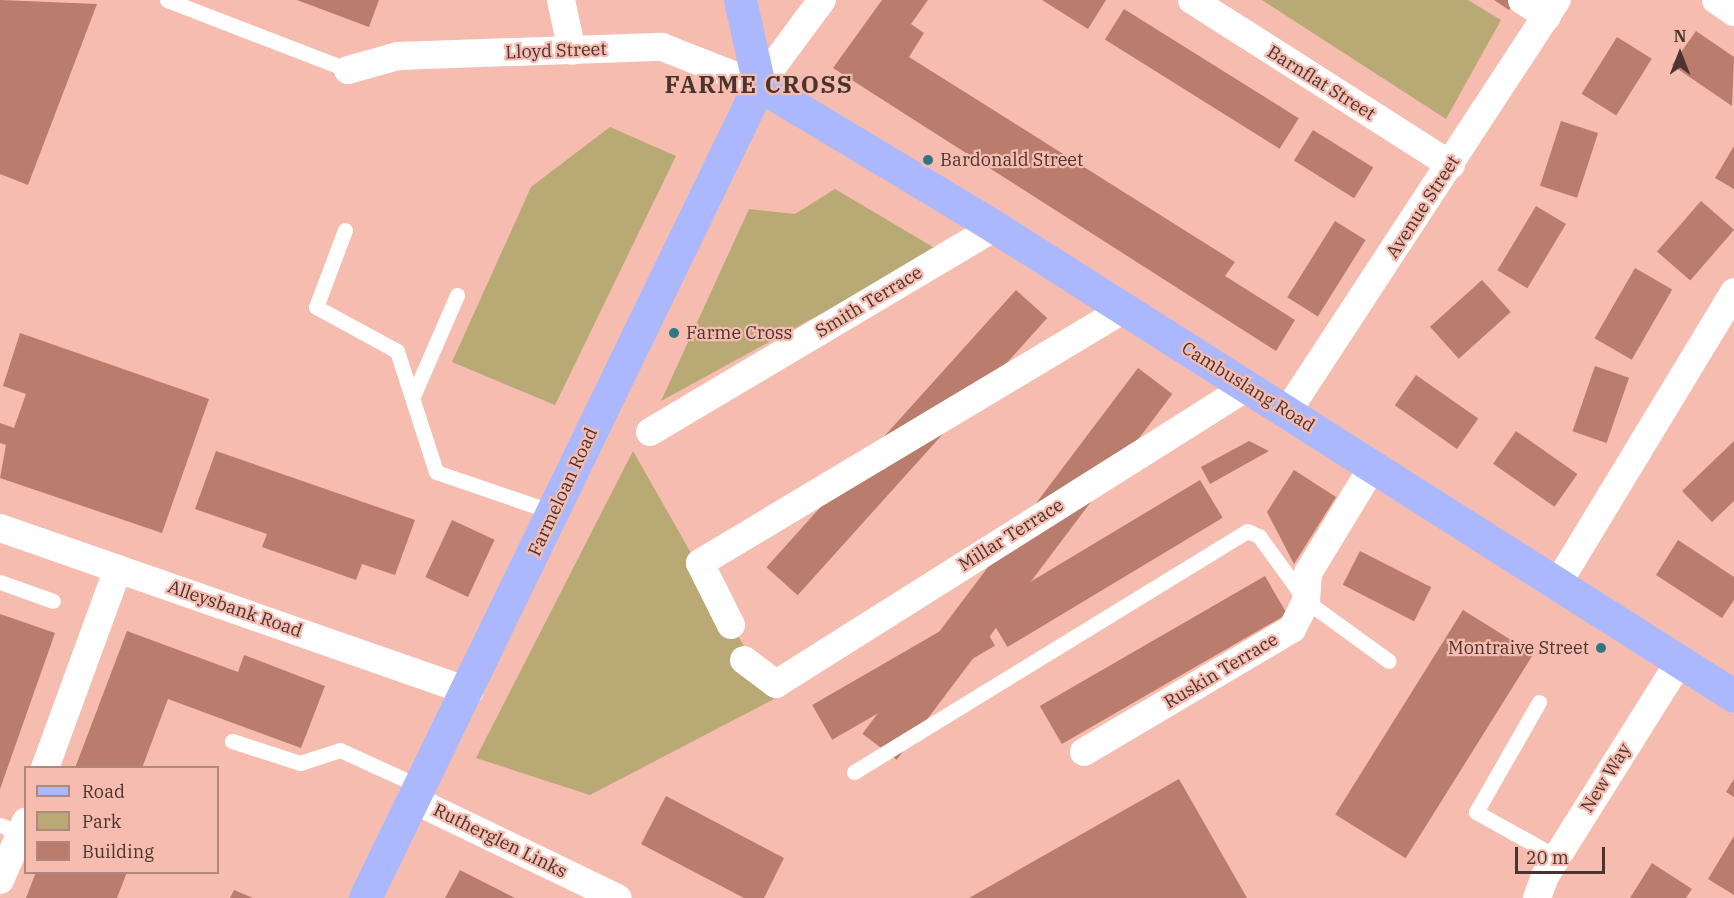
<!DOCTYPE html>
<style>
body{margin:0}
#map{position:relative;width:1734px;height:898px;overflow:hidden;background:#f5bcaf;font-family:"IBM Plex Serif",serif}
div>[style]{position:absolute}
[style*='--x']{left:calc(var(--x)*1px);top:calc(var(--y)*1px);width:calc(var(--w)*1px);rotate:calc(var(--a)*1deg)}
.green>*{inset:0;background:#b9aa75}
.building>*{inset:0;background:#ba7c6d;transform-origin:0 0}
.lane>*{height:15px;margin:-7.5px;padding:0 7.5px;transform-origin:7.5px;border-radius:7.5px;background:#fff}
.street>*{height:28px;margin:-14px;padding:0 14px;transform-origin:14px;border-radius:14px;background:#fff}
.primary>*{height:33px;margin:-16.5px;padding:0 16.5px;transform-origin:16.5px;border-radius:16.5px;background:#acb8fe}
.dots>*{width:16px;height:16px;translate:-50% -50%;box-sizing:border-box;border:3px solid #f5bcaf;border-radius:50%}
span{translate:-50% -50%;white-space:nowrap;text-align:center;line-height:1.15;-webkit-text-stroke:4.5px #f5bcaf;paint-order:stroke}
.street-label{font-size:18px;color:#4b342f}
.poi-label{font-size:18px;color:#4b342f}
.left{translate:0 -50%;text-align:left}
.right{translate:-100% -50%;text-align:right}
.district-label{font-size:24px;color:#4b342f;font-weight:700;letter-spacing:1.5px}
.legend{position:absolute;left:24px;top:766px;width:195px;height:108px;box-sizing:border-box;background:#f5bcaf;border:2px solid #b1867c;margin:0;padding:8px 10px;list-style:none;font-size:18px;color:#4b342f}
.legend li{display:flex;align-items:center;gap:12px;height:30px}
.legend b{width:30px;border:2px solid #b1867c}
.north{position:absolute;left:1650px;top:24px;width:60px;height:60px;-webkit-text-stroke:4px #f5bcaf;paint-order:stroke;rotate:0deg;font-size:16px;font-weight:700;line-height:24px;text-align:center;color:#4b342f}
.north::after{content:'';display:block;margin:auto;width:21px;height:27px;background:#4b342f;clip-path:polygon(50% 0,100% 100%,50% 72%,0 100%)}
.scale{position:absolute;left:1515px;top:847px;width:90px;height:27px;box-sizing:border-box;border:3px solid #4b342f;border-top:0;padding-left:8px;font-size:18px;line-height:21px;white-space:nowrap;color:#4b342f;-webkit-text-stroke:4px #f5bcaf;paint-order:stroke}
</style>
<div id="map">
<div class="green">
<i style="clip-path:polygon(1262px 0,1468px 0,1501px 20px,1446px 119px)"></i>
<i style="clip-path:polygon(610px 127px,676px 156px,555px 405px,452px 362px,531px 187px)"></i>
<i style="clip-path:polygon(835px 189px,938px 250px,661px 401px,749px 209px,795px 214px)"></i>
<i style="clip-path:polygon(633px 451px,774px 699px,590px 795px,476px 758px)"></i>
</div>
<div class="building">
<i style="clip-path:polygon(0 0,97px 4px,28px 185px,0 174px)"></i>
<i style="clip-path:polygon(297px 0,379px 0,369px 27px)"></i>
<i style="clip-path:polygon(882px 0,928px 0,911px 24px,924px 33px,909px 57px,1235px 262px,1225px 276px,1295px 320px,1276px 351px,833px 68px)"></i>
<i style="clip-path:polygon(1042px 0,1106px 0,1088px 29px)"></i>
<i style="clip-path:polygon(1494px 0,1516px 0,1509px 10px)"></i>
<i style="left:1124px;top:9px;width:206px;height:36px;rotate:32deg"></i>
<i style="clip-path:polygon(1696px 31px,1734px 57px,1732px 106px,1672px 65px)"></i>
<i style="left:1617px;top:37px;width:41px;height:67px;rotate:32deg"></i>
<i style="left:1561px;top:121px;width:39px;height:68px;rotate:18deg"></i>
<i style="left:1313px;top:130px;width:71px;height:36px;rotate:32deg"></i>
<i style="clip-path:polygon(1734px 146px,1734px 189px,1715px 178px)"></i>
<i style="left:1701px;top:201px;width:44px;height:67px;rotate:41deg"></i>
<i style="left:1536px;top:206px;width:35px;height:75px;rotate:31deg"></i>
<i style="left:1335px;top:221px;width:36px;height:90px;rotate:32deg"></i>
<i style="left:1635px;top:268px;width:43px;height:81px;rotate:30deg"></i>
<i style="left:1482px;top:280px;width:43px;height:70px;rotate:48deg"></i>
<i style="left:1016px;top:290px;width:42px;height:373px;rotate:42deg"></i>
<i style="clip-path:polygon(20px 333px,209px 399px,162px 533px,0 478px,6px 445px,0 443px,0 423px,14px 428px,26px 394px,3px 386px)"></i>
<i style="left:1595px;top:366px;width:36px;height:69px;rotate:19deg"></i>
<i style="left:1138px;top:368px;width:43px;height:458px;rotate:37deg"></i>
<i style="left:1416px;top:375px;width:76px;height:37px;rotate:35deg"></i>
<i style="left:1516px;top:431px;width:75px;height:40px;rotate:35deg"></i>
<i style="clip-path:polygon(1249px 441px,1269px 451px,1210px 484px,1201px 467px)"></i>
<i style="clip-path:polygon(1734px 441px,1734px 501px,1712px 522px,1682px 491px)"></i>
<i style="clip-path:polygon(216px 451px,415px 520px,395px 575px,362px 564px,356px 580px,262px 547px,267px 534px,195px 509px)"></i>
<i style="clip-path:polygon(1294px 470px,1336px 497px,1294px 564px,1267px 512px)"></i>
<i style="left:1200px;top:480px;width:44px;height:251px;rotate:59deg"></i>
<i style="left:452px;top:520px;width:47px;height:63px;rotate:25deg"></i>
<i style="clip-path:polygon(1678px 540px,1734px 577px,1734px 600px,1722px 618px,1656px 575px)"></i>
<i style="left:1360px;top:551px;width:80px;height:38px;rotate:27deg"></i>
<i style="left:1265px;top:576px;width:44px;height:260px;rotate:60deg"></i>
<i style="left:1463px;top:610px;width:83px;height:241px;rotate:32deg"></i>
<i style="left:975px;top:611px;width:40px;height:188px;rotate:60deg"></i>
<i style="clip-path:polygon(0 614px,55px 633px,0 789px)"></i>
<i style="clip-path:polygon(127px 631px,238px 672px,244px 655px,325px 686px,301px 748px,168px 699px,142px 768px,75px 768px)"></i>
<i style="clip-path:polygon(1179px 779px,1247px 898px,969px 898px)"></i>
<i style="clip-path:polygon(1734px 779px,1734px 797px,1726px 792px)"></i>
<i style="clip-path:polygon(666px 796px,784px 858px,764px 898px,744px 898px,641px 844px)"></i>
<i style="clip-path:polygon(1734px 836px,1734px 895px,1708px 879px)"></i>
<i style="clip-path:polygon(1652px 863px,1692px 889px,1686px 898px,1630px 898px)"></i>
<i style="clip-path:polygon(460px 870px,515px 898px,445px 898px)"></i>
<i style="clip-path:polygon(36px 872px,127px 872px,117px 898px,26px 898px)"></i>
<i style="clip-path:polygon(234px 890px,253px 898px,230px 898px)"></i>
</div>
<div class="lane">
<i style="--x:167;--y:0;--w:194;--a:21.1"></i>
<i style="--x:345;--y:230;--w:82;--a:110.6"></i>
<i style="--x:316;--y:307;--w:92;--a:28.5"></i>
<i style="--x:397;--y:351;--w:127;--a:72.1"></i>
<i style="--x:436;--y:472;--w:124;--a:18.9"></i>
<i style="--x:414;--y:394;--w:108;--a:-66.5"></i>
<i style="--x:0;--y:582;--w:56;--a:19.7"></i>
<i style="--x:1539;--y:702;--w:127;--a:119.8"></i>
<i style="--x:1476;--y:812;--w:93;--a:29.1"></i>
<i style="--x:232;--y:741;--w:71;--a:17.9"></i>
<i style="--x:300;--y:763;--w:42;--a:-18"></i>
<i style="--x:340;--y:750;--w:89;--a:24.6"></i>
<i style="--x:854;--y:772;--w:461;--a:-31.5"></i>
<i style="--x:1247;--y:531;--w:13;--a:23"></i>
<i style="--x:1259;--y:536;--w:80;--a:54.1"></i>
<i style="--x:1306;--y:601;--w:102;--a:35.9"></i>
<i style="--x:0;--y:825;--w:22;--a:21"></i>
</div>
<div class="street">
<i style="--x:561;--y:0;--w:52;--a:77.8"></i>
<i style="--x:1192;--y:0;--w:307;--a:32.5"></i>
<i style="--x:1522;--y:0;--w:30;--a:33"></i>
<i style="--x:1716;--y:0;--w:22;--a:34"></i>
<i style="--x:348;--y:70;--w:52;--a:-15.6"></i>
<i style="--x:398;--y:56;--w:264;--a:-2"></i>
<i style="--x:662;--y:47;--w:104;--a:21.4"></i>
<i style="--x:759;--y:85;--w:106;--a:-53.5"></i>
<i style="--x:1287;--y:412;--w:493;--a:-56.8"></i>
<i style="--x:650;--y:432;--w:401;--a:-30.7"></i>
<i style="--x:0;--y:528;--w:497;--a:19.2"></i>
<i style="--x:1558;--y:583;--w:340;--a:-58.8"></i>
<i style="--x:731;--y:625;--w:69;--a:-116.6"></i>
<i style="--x:700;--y:563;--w:494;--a:-30.9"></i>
<i style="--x:744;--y:660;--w:40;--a:37"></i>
<i style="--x:776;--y:684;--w:557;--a:-32.23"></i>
<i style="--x:1084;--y:752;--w:242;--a:-30.6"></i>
<i style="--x:1292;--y:629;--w:31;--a:-63"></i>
<i style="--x:1306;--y:601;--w:28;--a:-86"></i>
<i style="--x:1308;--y:573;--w:125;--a:-58.7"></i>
<i style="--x:45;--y:768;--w:212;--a:-69.9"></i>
<i style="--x:414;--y:800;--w:226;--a:25.7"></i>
<i style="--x:0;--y:880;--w:64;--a:-66.2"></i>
<i style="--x:1537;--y:898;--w:23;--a:-70"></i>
<i style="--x:1545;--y:876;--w:254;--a:-57.9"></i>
</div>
<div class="primary">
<i style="--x:740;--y:0;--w:87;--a:77.4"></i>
<i style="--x:759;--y:85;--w:275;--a:31"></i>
<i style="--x:995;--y:227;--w:875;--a:32.4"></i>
<i style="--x:365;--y:898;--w:903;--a:-64.14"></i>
</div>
<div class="dots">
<i style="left:928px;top:160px;background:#317684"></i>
<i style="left:674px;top:333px;background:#317684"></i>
<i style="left:1601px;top:648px;background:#317684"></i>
</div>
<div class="street-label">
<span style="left:556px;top:51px;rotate:-2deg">Lloyd Street</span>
<span style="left:1321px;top:83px;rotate:32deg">Barnflat Street</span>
<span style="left:1423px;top:207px;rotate:-57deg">Avenue Street</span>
<span style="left:869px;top:302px;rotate:-31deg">Smith Terrace</span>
<span style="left:1248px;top:387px;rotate:32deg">Cambuslang Road</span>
<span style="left:563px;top:492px;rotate:-65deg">Farmeloan Road</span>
<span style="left:1011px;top:535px;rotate:-32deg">Millar Terrace</span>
<span style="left:235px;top:609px;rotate:19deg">Alleysbank Road</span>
<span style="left:1221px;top:671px;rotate:-31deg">Ruskin Terrace</span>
<span style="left:1606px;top:778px;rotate:-58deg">New Way</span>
<span style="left:500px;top:841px;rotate:26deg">Rutherglen Links</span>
</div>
<div class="poi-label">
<span class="left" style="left:940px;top:160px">Bardonald Street</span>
<span class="left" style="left:686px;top:333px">Farme Cross</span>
<span class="right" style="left:1589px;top:648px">Montraive Street</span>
</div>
<div class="district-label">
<span style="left:759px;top:85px">FARME CROSS</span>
</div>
<ul class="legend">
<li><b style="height:8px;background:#acb8fe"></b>Road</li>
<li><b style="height:16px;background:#b9aa75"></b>Park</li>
<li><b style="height:16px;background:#ba7c6d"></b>Building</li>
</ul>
<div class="north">N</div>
<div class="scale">20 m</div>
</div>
